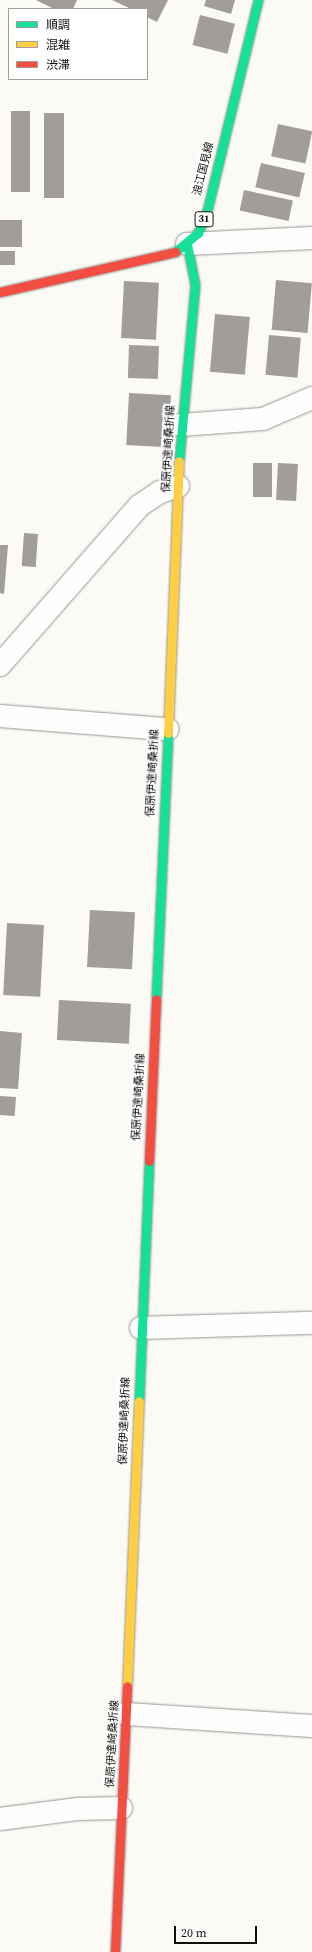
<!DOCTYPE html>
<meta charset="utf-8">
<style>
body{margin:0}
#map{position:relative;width:312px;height:1952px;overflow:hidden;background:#fcfaf5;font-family:"Source Serif 4","Noto Sans JP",serif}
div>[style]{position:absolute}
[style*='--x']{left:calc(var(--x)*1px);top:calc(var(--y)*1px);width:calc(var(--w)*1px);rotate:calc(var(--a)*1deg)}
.building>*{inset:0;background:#a09d9a;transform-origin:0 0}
.roads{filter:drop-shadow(0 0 1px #969593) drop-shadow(0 0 1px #969593)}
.street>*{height:22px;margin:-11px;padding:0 11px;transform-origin:11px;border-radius:11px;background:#fffefe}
.fast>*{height:9px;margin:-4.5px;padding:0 4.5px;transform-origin:4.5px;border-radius:4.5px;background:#16e098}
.slow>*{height:9px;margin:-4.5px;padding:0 4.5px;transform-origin:4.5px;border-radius:4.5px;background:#ffcf43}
.jam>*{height:9px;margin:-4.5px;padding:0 4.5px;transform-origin:4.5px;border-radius:4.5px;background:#f24e42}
span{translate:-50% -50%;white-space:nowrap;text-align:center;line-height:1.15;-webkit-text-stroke:4px #fff;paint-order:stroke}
.shield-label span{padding:1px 3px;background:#fff;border:1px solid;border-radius:3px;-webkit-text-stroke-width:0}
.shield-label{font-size:10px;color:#0f0f0f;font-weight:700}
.street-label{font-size:11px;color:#0f0f0f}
.legend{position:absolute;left:8px;top:8px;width:140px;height:72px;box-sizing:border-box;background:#fff;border:1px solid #9f9f9f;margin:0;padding:5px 7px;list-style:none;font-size:12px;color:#0f0f0f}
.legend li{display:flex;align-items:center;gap:8px;height:20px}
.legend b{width:20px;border:1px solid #9f9f9f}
.scale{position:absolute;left:174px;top:1926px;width:83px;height:18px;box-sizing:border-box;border:2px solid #0f0f0f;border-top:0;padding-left:5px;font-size:12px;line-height:14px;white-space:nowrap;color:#0f0f0f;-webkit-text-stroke:3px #fff;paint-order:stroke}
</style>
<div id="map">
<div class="building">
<i style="clip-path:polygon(36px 0,77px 0,73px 9px,54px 9px)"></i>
<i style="clip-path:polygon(112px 0,168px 0,157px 22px,147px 17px,147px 9px,131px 9px)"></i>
<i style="clip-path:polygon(206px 0,235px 0,231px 14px,204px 6px)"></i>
<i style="left:200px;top:15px;width:36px;height:31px;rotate:14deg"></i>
<i style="left:11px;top:111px;width:19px;height:81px"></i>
<i style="left:44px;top:113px;width:20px;height:85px"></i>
<i style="left:278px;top:124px;width:35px;height:33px;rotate:12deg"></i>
<i style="left:261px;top:163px;width:45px;height:25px;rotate:13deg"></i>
<i style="left:244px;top:190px;width:50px;height:21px;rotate:12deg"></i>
<i style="left:0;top:220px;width:22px;height:27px"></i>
<i style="left:0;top:251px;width:15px;height:14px"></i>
<i style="left:276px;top:280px;width:36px;height:50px;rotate:5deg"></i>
<i style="left:124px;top:281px;width:35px;height:57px;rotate:3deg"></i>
<i style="left:215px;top:314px;width:35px;height:58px;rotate:5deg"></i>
<i style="left:269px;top:335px;width:32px;height:40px;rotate:5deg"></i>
<i style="left:129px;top:345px;width:30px;height:33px;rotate:2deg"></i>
<i style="left:129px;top:393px;width:42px;height:52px;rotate:3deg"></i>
<i style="left:253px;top:463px;width:19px;height:34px"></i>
<i style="left:278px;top:463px;width:20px;height:37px;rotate:3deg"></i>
<i style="left:24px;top:533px;width:14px;height:33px;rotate:4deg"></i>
<i style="clip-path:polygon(0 545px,8px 545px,4px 594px,0 593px)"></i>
<i style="left:90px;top:910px;width:45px;height:57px;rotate:3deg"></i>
<i style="left:7px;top:923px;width:37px;height:72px;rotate:3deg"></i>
<i style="left:59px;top:1000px;width:72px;height:40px;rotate:3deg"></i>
<i style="clip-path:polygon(0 1031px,22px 1033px,18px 1089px,0 1088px)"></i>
<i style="left:0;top:1096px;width:16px;height:19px;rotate:4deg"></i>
</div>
<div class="roads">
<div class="street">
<i style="--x:187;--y:244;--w:125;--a:-2.7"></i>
<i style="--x:181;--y:425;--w:82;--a:-4.2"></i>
<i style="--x:263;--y:419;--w:53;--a:-23.2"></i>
<i style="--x:0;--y:665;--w:211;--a:-48.8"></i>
<i style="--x:139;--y:506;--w:25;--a:-34"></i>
<i style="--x:160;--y:492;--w:19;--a:-18"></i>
<i style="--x:0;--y:716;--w:168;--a:4.5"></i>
<i style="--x:141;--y:1328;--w:171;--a:-1.7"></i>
<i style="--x:126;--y:1714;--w:186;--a:3.7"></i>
<i style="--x:0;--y:1819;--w:79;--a:-7.3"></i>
<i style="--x:78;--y:1809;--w:43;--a:-1.3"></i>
</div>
<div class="fast">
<i style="--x:175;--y:252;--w:30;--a:-40"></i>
<i style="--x:198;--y:233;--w:24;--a:-68"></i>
<i style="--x:207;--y:211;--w:217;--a:-76.4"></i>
<i style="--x:179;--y:461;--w:177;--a:-84.8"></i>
<i style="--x:195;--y:285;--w:42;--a:-101"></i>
<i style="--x:156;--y:999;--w:266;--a:-87.4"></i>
<i style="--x:139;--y:1401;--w:240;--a:-87.6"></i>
</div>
<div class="slow">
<i style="--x:168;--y:733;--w:272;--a:-87.7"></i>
<i style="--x:127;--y:1686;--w:285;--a:-87.6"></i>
</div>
<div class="jam">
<i style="--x:0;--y:292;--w:180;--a:-12.9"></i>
<i style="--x:149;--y:1161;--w:162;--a:-87.5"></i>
<i style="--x:115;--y:1952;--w:266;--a:-87.4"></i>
</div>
</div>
<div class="shield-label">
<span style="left:204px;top:219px">31</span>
</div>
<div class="street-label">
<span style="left:204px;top:169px;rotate:-76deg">浪江国見線</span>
<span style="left:169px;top:449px;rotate:-87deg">保原伊達崎桑折線</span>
<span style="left:153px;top:773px;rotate:-87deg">保原伊達崎桑折線</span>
<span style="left:139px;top:1097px;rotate:-87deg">保原伊達崎桑折線</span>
<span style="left:125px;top:1421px;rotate:-88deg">保原伊達崎桑折線</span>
<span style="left:113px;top:1744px;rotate:-87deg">保原伊達崎桑折線</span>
</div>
<ul class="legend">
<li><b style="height:5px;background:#16e098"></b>順調</li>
<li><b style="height:5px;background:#ffcf43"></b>混雑</li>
<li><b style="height:5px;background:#f24e42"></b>渋滞</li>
</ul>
<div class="scale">20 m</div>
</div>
